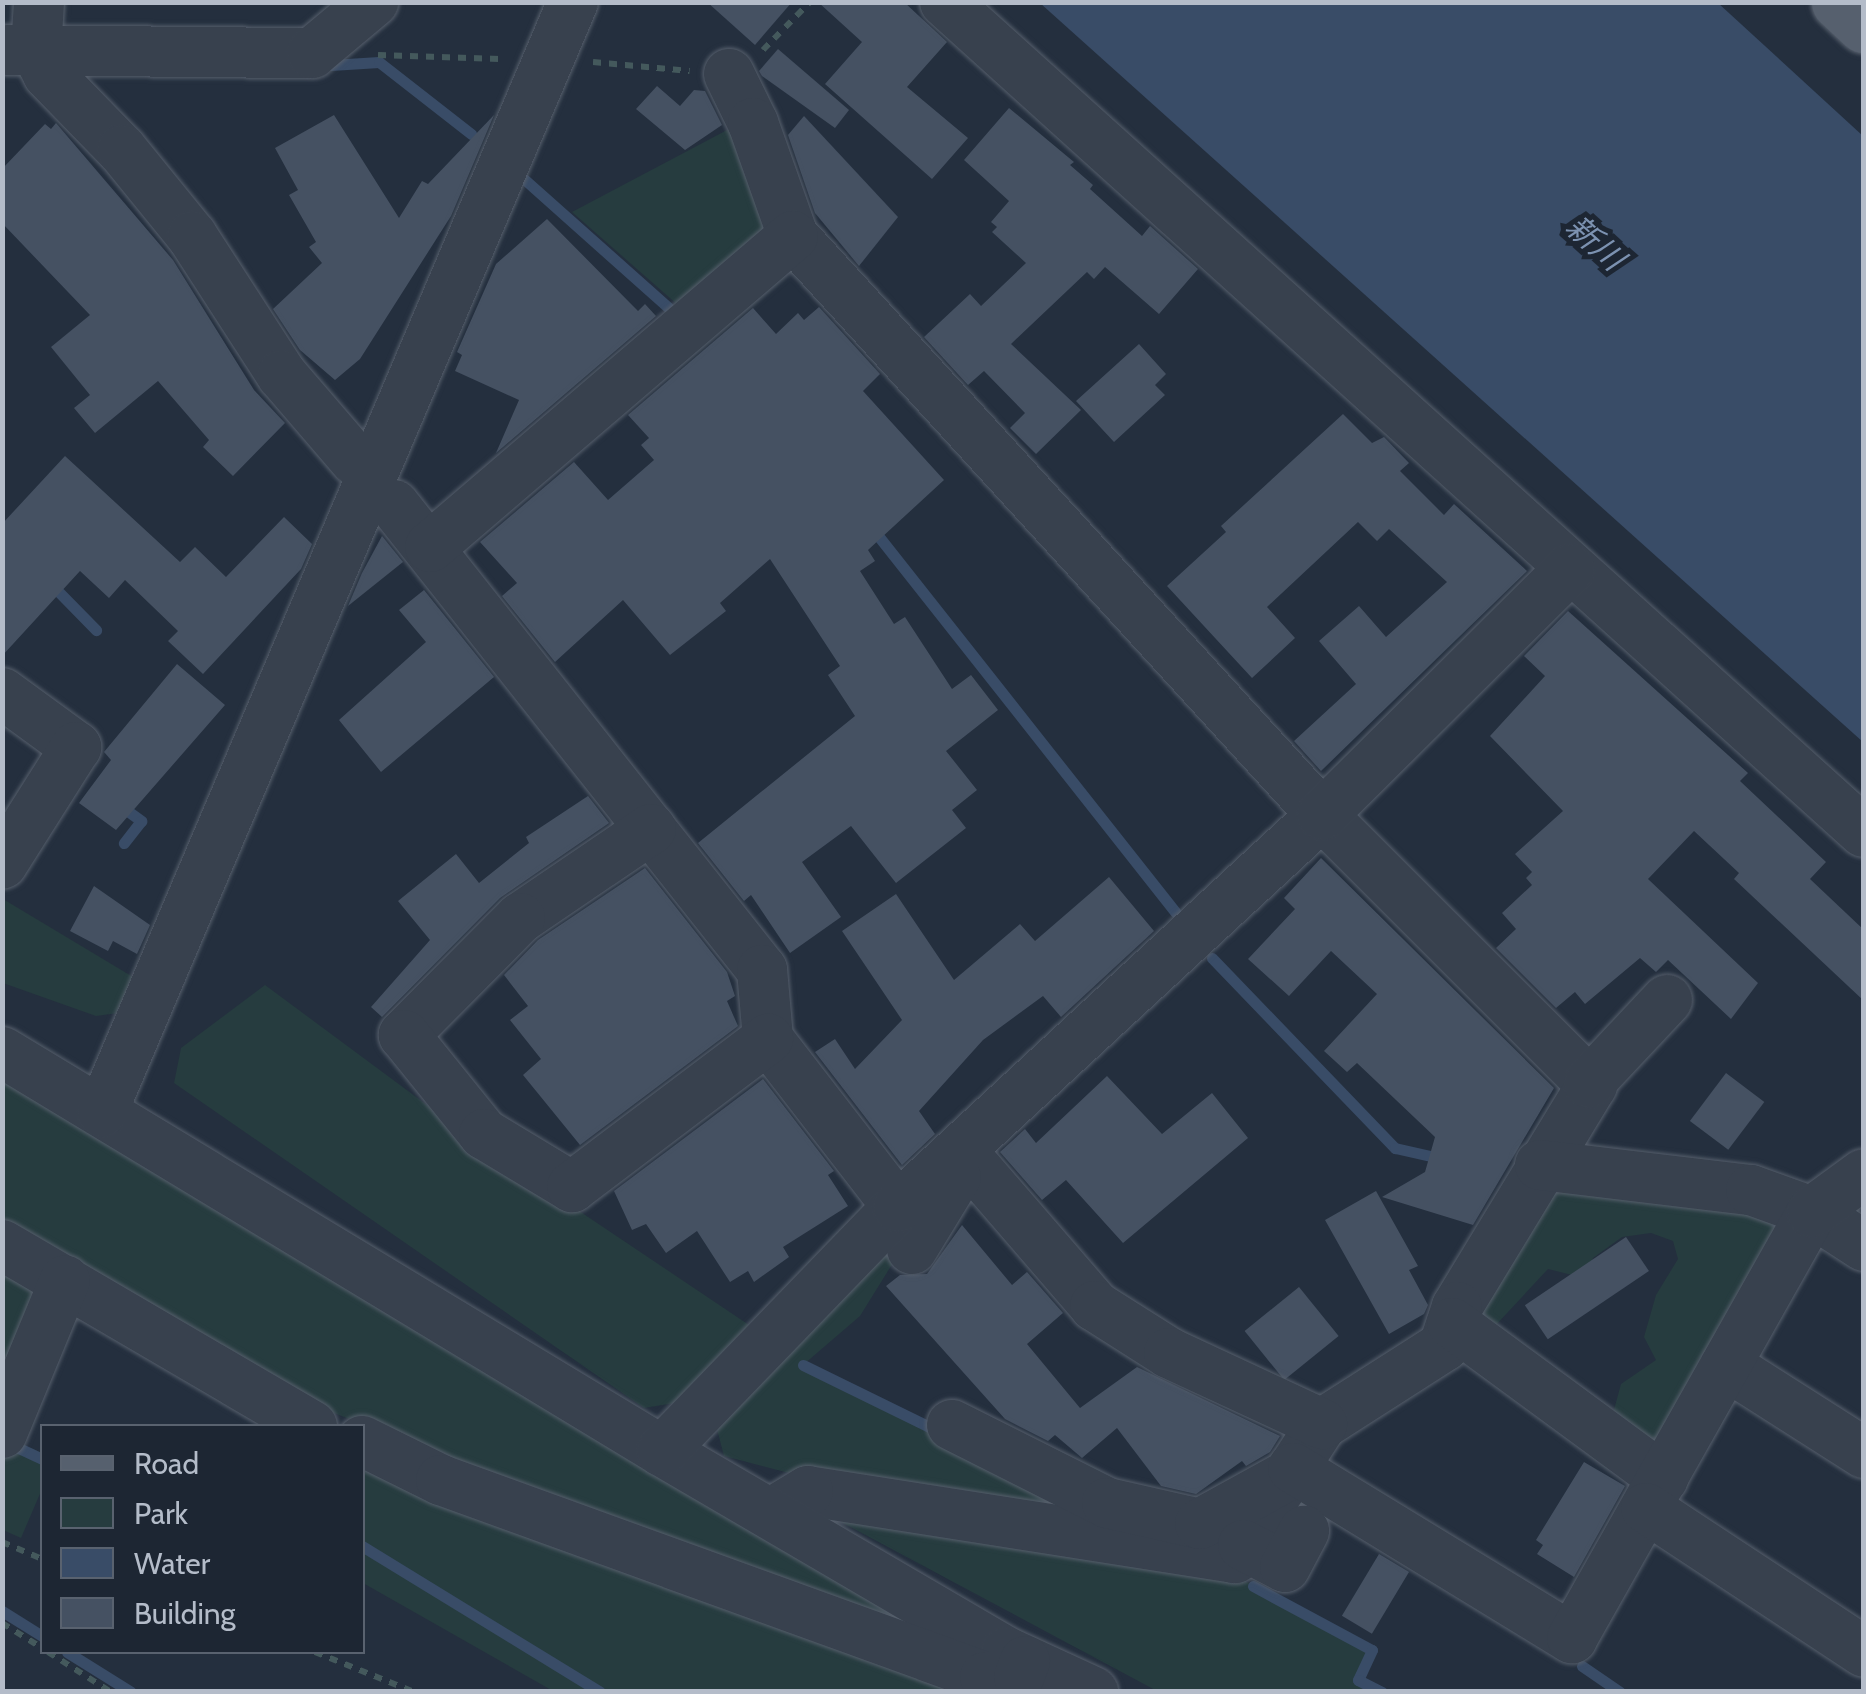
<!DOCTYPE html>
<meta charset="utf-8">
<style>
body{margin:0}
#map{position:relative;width:1866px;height:1694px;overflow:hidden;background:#242f3e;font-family:Cabin,"Noto Sans JP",sans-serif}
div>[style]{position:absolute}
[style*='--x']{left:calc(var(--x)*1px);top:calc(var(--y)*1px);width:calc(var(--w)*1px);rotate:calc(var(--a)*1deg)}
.green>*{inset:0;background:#263c3f}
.water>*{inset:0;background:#394c67}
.stream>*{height:11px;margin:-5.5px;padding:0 5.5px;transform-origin:5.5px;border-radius:5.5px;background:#394c67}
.building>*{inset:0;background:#455162;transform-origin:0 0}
.path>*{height:6px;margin-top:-3px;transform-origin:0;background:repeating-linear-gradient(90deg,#44595c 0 8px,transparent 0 16px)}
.roads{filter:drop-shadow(0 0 2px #565f6c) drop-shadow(0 0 2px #565f6c)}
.minor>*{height:50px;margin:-25px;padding:0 25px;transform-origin:25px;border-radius:25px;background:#38414e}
.major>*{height:55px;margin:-27.5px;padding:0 27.5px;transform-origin:27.5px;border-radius:27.5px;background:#56606e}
span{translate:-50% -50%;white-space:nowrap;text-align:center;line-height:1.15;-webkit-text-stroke:10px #1d2633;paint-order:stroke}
.water-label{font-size:32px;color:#7c92b1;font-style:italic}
.frame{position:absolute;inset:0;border:5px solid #b4bcc9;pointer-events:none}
.legend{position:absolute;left:40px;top:1424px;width:325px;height:230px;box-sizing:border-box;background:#1d2633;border:2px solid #59626f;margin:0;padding:12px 18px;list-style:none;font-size:30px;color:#b4bcc9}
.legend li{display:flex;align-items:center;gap:20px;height:50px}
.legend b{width:50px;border:2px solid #59626f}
</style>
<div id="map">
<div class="green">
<i style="clip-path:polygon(729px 129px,773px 239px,687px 313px,572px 212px)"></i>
<i style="clip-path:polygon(3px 899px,133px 977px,118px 1013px,96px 1016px,3px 983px)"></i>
<i style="clip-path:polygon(265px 985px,481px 1145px,752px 1327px,681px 1402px,644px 1408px,174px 1083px,181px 1048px)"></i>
<i style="clip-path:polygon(3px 1069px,973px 1658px,334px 1413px,3px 1222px)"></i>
<i style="clip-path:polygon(1547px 1190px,1743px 1208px,1773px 1223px,1778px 1244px,1664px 1442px,1651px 1444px,1612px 1417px,1621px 1384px,1656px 1360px,1644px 1337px,1656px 1295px,1678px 1259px,1673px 1241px,1651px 1233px,1622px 1237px,1593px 1258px,1584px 1278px,1548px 1269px,1495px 1326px,1468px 1313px)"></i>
<i style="clip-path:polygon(937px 1192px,860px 1316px,803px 1365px,1101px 1511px,816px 1480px,724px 1456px,717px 1429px)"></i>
<i style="clip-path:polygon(2px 1273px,39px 1293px,3px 1404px)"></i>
<i style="clip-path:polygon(12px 1440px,42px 1453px,42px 1489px,21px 1538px,3px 1530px,2px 1459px)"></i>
<i style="clip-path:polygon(362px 1468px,984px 1691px,553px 1691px,363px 1583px)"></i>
<i style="clip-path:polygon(815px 1508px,1219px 1567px,1372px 1650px,1359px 1680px,1382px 1691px,1157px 1691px)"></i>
</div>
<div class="water">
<i style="clip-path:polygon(1040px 3px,1718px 3px,1863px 136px,1863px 742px)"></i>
</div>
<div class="stream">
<i style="--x:331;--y:65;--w:48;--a:-3.6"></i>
<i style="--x:379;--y:62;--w:117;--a:38"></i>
<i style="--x:524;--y:179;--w:210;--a:41.7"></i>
<i style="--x:872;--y:528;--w:489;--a:51.7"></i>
<i style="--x:50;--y:583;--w:66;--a:45.6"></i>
<i style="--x:118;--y:804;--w:29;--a:36"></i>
<i style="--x:141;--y:821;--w:28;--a:128"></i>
<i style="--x:1212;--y:958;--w:264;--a:46.1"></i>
<i style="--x:1395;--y:1148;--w:50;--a:12.7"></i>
<i style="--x:803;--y:1365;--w:150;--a:26.1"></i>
<i style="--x:10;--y:1444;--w:35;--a:25"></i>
<i style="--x:362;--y:1546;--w:279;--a:31.5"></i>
<i style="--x:1253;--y:1586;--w:135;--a:28.3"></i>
<i style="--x:1372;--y:1650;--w:33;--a:115"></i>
<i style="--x:1358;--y:1680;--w:27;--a:27"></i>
<i style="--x:2;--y:1611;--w:47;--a:32"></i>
<i style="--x:67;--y:1652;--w:75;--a:32"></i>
<i style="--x:1582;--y:1666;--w:46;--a:34.4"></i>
</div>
<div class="building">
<i style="clip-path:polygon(707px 2px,792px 2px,755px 45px)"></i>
<i style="clip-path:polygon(818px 2px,904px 2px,947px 42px,907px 87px,968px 138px,932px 179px,825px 84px,862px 42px)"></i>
<i style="clip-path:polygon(778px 49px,849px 110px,835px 128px,762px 76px,759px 71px)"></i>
<i style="clip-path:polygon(657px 86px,680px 106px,694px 90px,705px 91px,722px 125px,685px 150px,636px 109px)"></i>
<i style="clip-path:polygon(1009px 108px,1074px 162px,1070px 165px,1093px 185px,1090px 189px,1142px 236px,1150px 226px,1198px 269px,1159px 314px,1105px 267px,1094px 279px,1087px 272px,1011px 344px,1081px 410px,1036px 454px,1010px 428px,1025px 413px,984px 371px,968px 385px,924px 337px,970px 294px,981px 306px,1026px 263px,992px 232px,997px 227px,991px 222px,1009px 201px,964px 160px)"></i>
<i style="clip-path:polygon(334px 115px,399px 218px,422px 181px,428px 184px,494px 115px,451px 216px,360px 359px,335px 380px,300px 350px,273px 309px,322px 263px,309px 247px,316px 242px,289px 195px,298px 190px,275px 148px)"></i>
<i style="clip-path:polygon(804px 116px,898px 217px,859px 266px,815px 213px,788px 135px)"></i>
<i style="clip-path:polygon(56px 123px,173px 260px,254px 390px,285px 423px,233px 476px,203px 447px,209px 440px,158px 381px,95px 433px,74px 408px,90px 395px,51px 347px,90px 315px,2px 223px,2px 169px,45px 124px,51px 129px)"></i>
<i style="clip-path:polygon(547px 219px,638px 311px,645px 304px,656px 316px,496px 453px,519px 400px,455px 371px,462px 355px,457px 352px,496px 264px)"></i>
<i style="clip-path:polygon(819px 307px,880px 374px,863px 391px,944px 480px,868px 550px,875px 561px,860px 571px,894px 624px,905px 617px,952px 689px,971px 675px,998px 710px,946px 751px,977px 790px,952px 810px,966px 828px,896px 883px,851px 826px,802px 862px,841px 917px,790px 953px,751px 895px,744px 901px,698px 843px,855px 716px,828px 675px,840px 666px,770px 559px,720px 603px,726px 611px,670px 655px,623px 600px,555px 662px,502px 596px,517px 583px,480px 542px,574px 462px,608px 500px,654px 460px,641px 445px,649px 438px,628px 415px,753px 308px,776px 334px,798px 313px,804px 320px)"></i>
<i style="clip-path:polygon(1139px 344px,1166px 374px,1155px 385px,1165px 395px,1114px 442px,1076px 401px)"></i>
<i style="clip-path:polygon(1343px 414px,1372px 443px,1384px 437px,1409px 463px,1400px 471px,1444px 515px,1454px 504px,1527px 571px,1321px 771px,1294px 741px,1356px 684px,1319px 641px,1359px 606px,1386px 637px,1447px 582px,1389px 529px,1377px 541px,1358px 522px,1267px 607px,1295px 638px,1252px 678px,1167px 586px,1226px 532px,1221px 526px)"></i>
<i style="clip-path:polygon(65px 456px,180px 562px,195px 547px,226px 577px,284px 517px,312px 544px,301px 569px,203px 674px,168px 641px,178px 631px,125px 580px,109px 598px,80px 571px,2px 656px,2px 524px)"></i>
<i style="clip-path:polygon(382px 536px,403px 562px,348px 606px,362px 573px)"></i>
<i style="clip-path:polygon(424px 590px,494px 677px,381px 772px,339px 720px,426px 642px,399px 610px)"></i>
<i style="clip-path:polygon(1568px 611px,1748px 773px,1740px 781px,1826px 862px,1810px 879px,1864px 930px,1864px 1001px,1734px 879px,1739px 873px,1694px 831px,1648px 879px,1758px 983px,1731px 1019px,1668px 960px,1656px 972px,1640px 958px,1585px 1004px,1575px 992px,1556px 1008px,1496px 948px,1516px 929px,1502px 913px,1532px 885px,1526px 878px,1532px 872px,1515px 854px,1563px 811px,1490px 736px,1545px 676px,1524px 656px)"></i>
<i style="clip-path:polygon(177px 664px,225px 705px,116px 830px,79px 803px,111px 760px,104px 752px)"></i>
<i style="clip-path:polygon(588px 796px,609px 823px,500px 898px,382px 1017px,371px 1007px,430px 940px,398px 901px,456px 854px,479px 883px,529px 843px,526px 837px)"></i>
<i style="clip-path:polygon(1321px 858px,1554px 1088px,1473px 1225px,1382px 1197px,1425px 1172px,1435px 1137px,1357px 1063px,1347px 1072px,1324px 1051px,1377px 994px,1331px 951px,1289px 996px,1248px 959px,1295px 909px,1284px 898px)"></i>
<i style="clip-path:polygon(645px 868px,727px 972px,735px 996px,727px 1001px,738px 1026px,580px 1145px,523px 1075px,541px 1059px,510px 1020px,528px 1006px,504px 975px,538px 940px)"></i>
<i style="clip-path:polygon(1109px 877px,1154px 931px,1061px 1017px,1043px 996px,983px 1040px,919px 1111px,935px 1134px,902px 1165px,815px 1052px,835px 1039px,855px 1069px,902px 1020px,842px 931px,896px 894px,954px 980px,1020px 924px,1035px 941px)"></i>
<i style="clip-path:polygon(94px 886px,150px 925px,137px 954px,113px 941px,108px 951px,70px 931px)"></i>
<i style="left:1726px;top:1073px;width:48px;height:60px;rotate:37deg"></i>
<i style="clip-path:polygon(1107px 1076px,1162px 1134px,1212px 1093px,1248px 1138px,1123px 1243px,1066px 1180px,1042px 1200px,1000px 1152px,1025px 1129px,1036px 1143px)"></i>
<i style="clip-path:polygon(763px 1079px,834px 1171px,828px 1175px,848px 1206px,783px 1247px,789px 1257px,754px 1282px,748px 1271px,730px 1282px,697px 1231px,666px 1253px,646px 1224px,632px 1230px,614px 1191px)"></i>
<i style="clip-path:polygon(1376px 1191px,1418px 1266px,1409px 1270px,1428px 1305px,1424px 1314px,1389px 1334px,1325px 1220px)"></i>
<i style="clip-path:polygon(962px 1225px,1012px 1285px,1027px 1272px,1063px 1313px,1027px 1344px,1080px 1408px,1137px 1367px,1280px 1436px,1270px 1452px,1246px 1466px,1242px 1461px,1196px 1494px,1161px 1486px,1117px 1428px,1082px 1458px,1055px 1435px,1048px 1441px,1005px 1419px,886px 1286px,900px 1275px,927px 1274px)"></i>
<i style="left:1626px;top:1237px;width:41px;height:122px;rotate:56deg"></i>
<i style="left:1299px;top:1287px;width:63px;height:70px;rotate:51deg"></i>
<i style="clip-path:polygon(1584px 1462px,1625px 1486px,1574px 1577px,1537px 1554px,1543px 1545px,1536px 1540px)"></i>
<i style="left:1379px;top:1554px;width:35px;height:72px;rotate:31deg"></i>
</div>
<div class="path">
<i style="--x:763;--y:50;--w:67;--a:-45.6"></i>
<i style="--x:378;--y:55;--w:122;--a:1.9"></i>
<i style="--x:593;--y:62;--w:97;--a:5.3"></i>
<i style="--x:2;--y:1542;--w:43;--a:23"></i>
<i style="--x:2;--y:1623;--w:47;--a:32"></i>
<i style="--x:48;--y:1652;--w:75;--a:32.4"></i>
<i style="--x:315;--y:1652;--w:107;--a:22"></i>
</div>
<div class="roads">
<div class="minor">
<i style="--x:39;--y:2;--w:49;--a:93.5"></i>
<i style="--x:36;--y:51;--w:26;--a:62"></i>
<i style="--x:48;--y:74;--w:106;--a:45.8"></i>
<i style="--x:122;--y:150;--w:111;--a:50.9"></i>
<i style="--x:192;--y:236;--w:166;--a:57.1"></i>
<i style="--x:282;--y:375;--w:113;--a:49.3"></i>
<i style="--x:945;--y:2;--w:1238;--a:42.09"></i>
<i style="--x:7;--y:50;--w:305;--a:0.6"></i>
<i style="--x:312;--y:53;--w:80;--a:-39.9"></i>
<i style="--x:729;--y:74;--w:55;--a:63.9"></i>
<i style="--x:753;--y:123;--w:120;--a:70.5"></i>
<i style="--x:793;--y:236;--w:784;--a:47.58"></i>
<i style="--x:1322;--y:815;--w:382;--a:45"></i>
<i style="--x:1592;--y:1085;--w:260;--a:121.3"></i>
<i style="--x:1457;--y:1307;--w:41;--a:108.4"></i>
<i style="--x:1444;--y:1346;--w:145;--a:147.4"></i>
<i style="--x:1322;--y:1424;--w:160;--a:123"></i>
<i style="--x:1235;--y:1558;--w:432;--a:-171.1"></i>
<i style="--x:808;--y:1491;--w:39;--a:149"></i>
<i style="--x:394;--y:505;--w:593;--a:51.64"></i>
<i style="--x:762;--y:970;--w:69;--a:85"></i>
<i style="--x:768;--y:1039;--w:212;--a:52.3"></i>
<i style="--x:430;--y:547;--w:478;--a:-40.6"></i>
<i style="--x:2;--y:693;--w:92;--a:36.1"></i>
<i style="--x:76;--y:747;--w:138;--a:122.3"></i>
<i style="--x:651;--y:829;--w:158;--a:145.8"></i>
<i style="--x:520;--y:918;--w:165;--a:134.8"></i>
<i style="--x:404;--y:1035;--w:127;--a:51.1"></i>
<i style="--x:484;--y:1134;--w:103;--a:31.1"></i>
<i style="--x:572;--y:1187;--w:246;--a:-37.1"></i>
<i style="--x:2;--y:1052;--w:771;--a:31.15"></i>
<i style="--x:662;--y:1451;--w:398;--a:30.3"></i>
<i style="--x:1006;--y:1652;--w:96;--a:24.7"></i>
<i style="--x:1589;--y:1083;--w:114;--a:-46.8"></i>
<i style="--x:102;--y:1112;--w:1206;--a:-67.01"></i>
<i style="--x:963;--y:1153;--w:202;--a:49.2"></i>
<i style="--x:1095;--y:1306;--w:88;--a:32.4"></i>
<i style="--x:1169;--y:1353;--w:169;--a:24.9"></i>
<i style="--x:1540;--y:1165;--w:212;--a:6.8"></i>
<i style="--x:1751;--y:1190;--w:65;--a:19.8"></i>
<i style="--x:1812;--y:1212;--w:62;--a:33.2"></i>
<i style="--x:2;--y:1245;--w:359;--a:30.3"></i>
<i style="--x:912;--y:1249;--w:84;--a:-58.6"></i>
<i style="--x:1452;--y:1323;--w:262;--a:36.3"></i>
<i style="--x:1726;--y:1365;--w:164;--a:32.5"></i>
<i style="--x:952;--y:1425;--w:174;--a:26.7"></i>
<i style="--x:1107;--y:1503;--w:95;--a:12.7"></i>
<i style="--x:1200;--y:1524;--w:97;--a:-28.9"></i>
<i style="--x:2;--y:1433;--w:165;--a:-67.6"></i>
<i style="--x:362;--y:1441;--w:88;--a:26.3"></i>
<i style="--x:441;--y:1480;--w:579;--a:19.91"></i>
<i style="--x:985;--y:1677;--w:34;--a:0"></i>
<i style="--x:1019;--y:1677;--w:17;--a:-69"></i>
<i style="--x:662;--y:1451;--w:339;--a:-46"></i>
<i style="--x:898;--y:1207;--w:577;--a:-42.75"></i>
<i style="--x:1322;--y:815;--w:349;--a:-44.8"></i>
<i style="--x:1293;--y:1468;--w:327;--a:31.4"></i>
<i style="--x:1572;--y:1638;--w:489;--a:-60.6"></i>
<i style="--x:1812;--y:1212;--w:64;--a:-36.2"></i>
<i style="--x:1646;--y:1508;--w:261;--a:33.4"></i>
<i style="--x:1243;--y:1545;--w:47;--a:27.6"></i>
<i style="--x:1285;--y:1567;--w:41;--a:-62.2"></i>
</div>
<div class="major">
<i style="--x:1839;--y:2;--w:34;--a:43"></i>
</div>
</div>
<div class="water-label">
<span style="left:1595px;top:243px;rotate:42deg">新川</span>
</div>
<div class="frame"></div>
<ul class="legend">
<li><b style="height:12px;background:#56606e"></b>Road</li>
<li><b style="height:28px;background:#263c3f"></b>Park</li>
<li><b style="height:28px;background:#394c67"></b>Water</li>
<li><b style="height:28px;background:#455162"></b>Building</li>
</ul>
</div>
